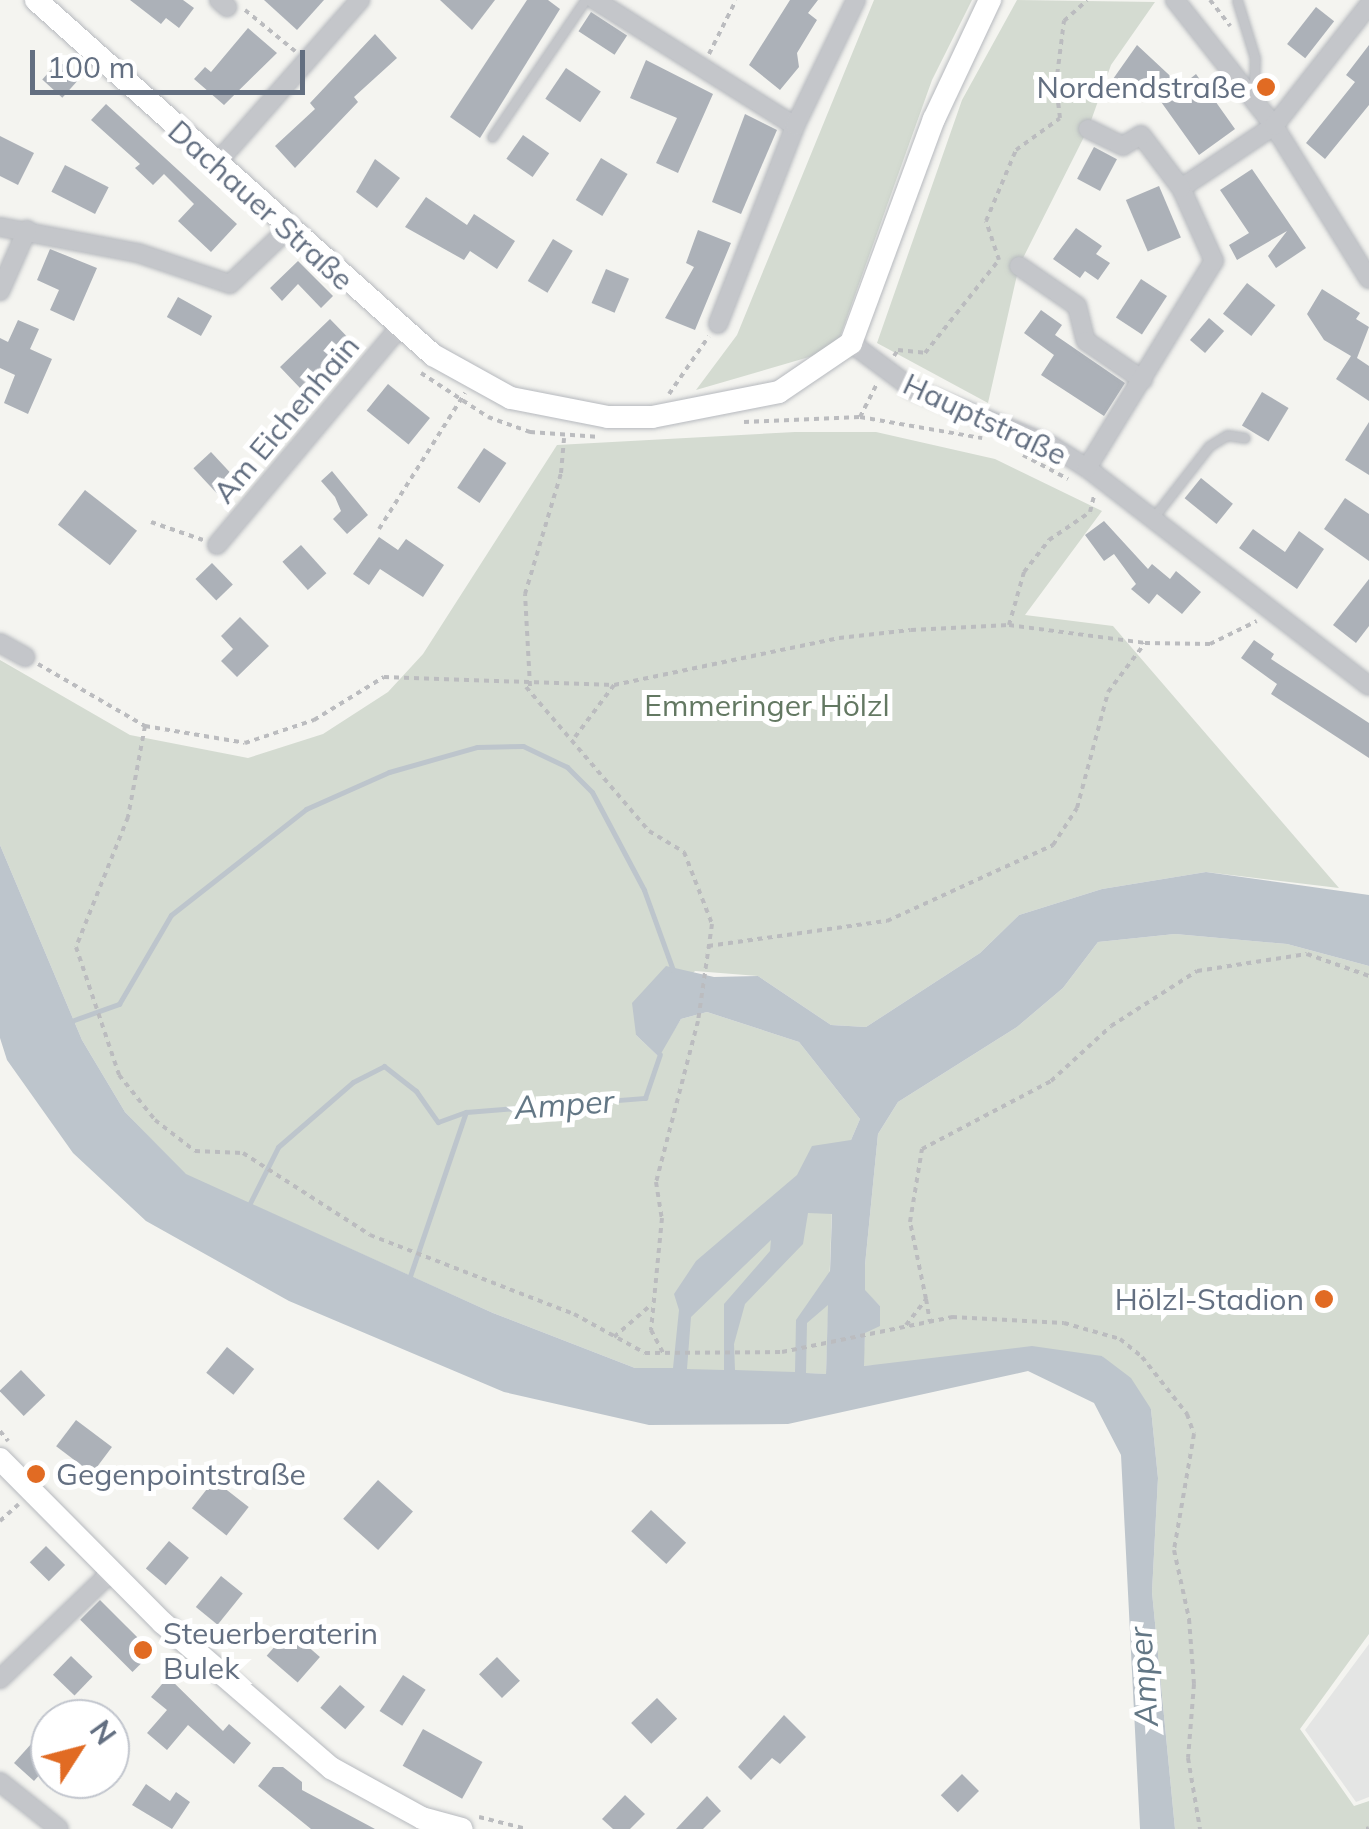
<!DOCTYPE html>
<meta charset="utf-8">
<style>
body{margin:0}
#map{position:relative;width:1369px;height:1829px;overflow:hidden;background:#f4f4f0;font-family:Mulish,sans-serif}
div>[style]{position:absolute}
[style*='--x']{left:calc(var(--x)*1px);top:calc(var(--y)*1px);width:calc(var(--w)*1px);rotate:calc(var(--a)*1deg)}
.built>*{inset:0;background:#e4e5e4}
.green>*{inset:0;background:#d4dbd1}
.water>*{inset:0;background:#bdc5cc}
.stream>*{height:5px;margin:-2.5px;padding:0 2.5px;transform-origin:2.5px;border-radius:2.5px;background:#bdc5cc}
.building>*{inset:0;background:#acb1b8;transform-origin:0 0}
.path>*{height:4px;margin-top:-2px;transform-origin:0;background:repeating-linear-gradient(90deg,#bbbcbf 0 5px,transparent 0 10px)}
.roads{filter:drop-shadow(0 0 2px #b6b9be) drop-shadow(0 0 2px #b6b9be)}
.lane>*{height:9px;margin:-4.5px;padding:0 4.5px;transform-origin:4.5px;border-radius:4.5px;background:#c4c6ca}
.street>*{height:18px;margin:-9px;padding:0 9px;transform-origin:9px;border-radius:9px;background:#c4c6ca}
.secondary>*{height:22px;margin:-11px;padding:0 11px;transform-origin:11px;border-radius:11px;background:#fff}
.dots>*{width:28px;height:28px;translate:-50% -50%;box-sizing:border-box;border:5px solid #fff;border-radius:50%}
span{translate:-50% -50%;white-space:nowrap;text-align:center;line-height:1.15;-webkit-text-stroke:10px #fff;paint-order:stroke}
.poi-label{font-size:30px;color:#636f81}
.right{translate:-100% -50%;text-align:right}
.left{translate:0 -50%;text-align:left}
.street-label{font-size:30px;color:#636f81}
.park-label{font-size:30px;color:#637862}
.water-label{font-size:32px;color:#637785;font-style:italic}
.north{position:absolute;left:30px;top:1699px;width:100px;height:100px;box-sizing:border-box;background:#fff;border:2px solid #c1c5cd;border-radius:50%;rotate:54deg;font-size:28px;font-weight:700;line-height:40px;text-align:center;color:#636f81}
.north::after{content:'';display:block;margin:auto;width:35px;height:45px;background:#e16b23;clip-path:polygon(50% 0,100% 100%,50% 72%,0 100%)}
.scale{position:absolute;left:30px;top:50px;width:275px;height:45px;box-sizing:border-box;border:5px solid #636f81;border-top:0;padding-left:12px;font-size:30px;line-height:35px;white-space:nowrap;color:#636f81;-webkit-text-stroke:8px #fff;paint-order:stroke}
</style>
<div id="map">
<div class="built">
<i style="clip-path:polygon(1369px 1644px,1369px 1797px,1356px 1802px,1305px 1730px)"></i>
</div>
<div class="green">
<i style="clip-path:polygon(874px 0,972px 0,932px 80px,840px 337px,816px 355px,696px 390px,737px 335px)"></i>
<i style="clip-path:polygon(1017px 0,1155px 2px,1111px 65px,1088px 129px,1019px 266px,988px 403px,877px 343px,962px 100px)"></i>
<i style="clip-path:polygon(795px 432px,876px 432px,995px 459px,1102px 511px,1025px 615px,1113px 626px,1339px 888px,1206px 872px,1102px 889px,1019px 915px,980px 953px,866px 1027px,831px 1025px,758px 976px,695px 971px,636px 1035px,658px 1056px,681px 1019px,707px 1012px,799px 1042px,860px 1119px,833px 1182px,826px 1374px,635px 1368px,493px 1313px,186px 1175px,125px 1112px,82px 1040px,0 845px,0 660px,130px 735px,248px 758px,323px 734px,388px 692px,423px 654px,557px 445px)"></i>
<i style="clip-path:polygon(1175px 934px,1287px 944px,1369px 966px,1369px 1634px,1300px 1729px,1354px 1806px,1369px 1801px,1369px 1829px,1175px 1829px,1152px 1592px,1158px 1478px,1151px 1409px,1102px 1356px,863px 1366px,865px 1333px,880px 1306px,865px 1291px,865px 1265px,878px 1134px,898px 1102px,1017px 1027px,1063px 988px,1098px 942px)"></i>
</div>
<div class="water">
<i style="clip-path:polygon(evenodd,0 845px,82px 1040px,125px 1112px,186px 1174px,493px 1313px,635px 1368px,673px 1368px,679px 1310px,674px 1294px,696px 1261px,797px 1175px,812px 1146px,851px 1140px,860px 1119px,799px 1042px,707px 1012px,681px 1019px,659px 1057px,636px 1035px,632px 1003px,666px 966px,714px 977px,758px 976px,831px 1025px,866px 1027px,980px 953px,1019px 915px,1102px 889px,1206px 872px,1369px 895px,1369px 966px,1287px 944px,1175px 934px,1098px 942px,1063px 988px,1017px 1027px,898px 1102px,878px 1134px,865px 1265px,865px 1290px,880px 1306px,880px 1326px,865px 1333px,864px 1366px,1032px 1346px,1102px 1356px,1131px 1378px,1151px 1409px,1158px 1478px,1152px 1592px,1175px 1829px,1140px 1829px,1121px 1455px,1094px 1403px,1028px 1371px,788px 1424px,649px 1425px,504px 1392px,289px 1301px,146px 1221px,73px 1153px,7px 1060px,0 1038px,0 845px,808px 1213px,832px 1214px,830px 1271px,796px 1320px,795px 1372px,735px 1370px,734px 1344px,745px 1304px,803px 1244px,808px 1213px,0 845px,771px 1240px,770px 1251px,724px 1304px,724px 1370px,687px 1369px,691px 1317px,771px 1240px,0 845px,828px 1305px,826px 1374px,806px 1373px,807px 1323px,828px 1305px)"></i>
</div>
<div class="stream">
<i style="--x:74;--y:1020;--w:48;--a:-19.6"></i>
<i style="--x:119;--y:1004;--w:103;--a:-59.7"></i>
<i style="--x:171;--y:915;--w:172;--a:-38.1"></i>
<i style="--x:306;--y:809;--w:91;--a:-24"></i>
<i style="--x:389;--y:772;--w:91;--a:-15.9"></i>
<i style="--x:477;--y:747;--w:46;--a:-1.2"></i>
<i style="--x:523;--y:746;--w:49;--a:25.5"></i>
<i style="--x:567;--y:767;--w:35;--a:45"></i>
<i style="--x:592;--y:792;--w:111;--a:62"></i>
<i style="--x:644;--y:890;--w:85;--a:70.1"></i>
<i style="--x:247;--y:1209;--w:69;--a:-63.4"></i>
<i style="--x:278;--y:1147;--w:99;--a:-40.9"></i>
<i style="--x:353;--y:1082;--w:35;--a:-27"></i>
<i style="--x:384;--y:1066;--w:41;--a:38"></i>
<i style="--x:416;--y:1091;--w:38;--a:55"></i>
<i style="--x:438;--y:1122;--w:30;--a:-20"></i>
<i style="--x:466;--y:1112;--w:180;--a:-4.5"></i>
<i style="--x:645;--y:1098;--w:46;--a:-71.2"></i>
<i style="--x:409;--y:1279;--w:176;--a:-71.2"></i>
</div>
<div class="building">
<i style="clip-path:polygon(130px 0,183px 0,194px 8px,179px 28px,166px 18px,161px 24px)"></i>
<i style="clip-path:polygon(264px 0,324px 0,297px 30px)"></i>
<i style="clip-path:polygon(440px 0,495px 0,472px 30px)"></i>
<i style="clip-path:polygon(527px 0,548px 0,560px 9px,480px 138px,450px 117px)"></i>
<i style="clip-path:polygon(790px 0,818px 0,808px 13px,817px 20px,797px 53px,799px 67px,780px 90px,749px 65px)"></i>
<i style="left:1316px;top:7px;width:23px;height:47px;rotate:38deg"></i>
<i style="left:591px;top:12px;width:43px;height:23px;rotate:33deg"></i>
<i style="clip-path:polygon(248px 28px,277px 53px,224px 105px,194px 79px,205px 67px,211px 72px)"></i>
<i style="clip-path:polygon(375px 34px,397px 58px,354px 97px,358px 102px,295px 168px,275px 146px,315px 109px,310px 103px)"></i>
<i style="clip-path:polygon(1137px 45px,1181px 86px,1196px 74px,1235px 129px,1199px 155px,1149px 85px,1140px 98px,1113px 79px)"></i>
<i style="clip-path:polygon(1369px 45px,1369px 105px,1325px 159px,1306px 143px,1355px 82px,1346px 75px)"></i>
<i style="clip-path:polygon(646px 60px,713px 94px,678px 173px,656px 163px,677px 118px,630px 98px)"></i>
<i style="left:59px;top:61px;width:27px;height:25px;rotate:42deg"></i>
<i style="left:566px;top:68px;width:42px;height:37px;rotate:34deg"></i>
<i style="clip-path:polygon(106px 104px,237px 224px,211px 252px,178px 221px,194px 204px,164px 174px,153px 185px,135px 168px,140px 164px,91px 120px)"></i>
<i style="clip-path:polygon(745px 114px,777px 130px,741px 214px,712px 202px)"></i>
<i style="left:523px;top:135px;width:32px;height:29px;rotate:35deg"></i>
<i style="clip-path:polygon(0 136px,34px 153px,18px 185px,0 176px)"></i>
<i style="left:1094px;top:147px;width:26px;height:36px;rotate:28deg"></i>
<i style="left:601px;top:158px;width:31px;height:49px;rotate:31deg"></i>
<i style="clip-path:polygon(375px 159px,400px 178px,377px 208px,356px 192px)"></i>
<i style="left:65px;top:165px;width:49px;height:30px;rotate:27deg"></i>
<i style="clip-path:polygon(1252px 169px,1306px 248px,1276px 268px,1268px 256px,1287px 231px,1237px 260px,1229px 245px,1249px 233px,1220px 190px)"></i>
<i style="left:1159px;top:186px;width:56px;height:36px;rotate:67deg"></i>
<i style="clip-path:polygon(426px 197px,467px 225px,474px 214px,515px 241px,497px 269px,470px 251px,464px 260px,405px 227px)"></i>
<i style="clip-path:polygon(1076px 228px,1102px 246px,1096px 254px,1110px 263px,1098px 280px,1085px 271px,1080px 278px,1053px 259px)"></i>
<i style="clip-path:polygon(698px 230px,731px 243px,695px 330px,665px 318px,694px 267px,686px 263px)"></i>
<i style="left:553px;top:239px;width:23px;height:49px;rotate:31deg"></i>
<i style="clip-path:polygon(50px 249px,97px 268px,74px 321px,50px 310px,59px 290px,37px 280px)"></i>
<i style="clip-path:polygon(298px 261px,333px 296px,321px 308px,298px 284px,282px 301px,270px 288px)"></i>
<i style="left:606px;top:269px;width:25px;height:37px;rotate:23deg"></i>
<i style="left:1141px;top:279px;width:31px;height:46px;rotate:33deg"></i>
<i style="left:1247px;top:283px;width:36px;height:39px;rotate:38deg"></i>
<i style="clip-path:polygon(1322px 289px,1360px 313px,1356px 319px,1369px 327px,1357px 358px,1369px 366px,1369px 401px,1336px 379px,1351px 356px,1324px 340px,1307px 314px)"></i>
<i style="left:178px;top:297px;width:39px;height:23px;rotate:29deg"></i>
<i style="clip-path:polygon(1041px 310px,1062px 325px,1055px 335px,1125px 383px,1104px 416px,1041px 375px,1054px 355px,1024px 333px)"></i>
<i style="left:1209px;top:318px;width:20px;height:29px;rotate:41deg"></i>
<i style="clip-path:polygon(330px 319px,359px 349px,318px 389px,309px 379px,300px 388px,280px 367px)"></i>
<i style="clip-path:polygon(18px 320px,39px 329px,30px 349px,52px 359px,28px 414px,4px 403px,15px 375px,0 368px,0 338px,8px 342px)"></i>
<i style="left:388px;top:384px;width:54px;height:34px;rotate:39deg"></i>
<i style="left:1262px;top:392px;width:31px;height:39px;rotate:31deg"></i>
<i style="clip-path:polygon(1369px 422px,1369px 475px,1345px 460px)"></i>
<i style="left:484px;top:448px;width:27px;height:48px;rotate:34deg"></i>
<i style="left:211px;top:452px;width:41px;height:24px;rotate:47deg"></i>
<i style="clip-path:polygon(332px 471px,368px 515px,347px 534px,333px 519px,341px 511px,335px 497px,321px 481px)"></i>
<i style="left:1201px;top:478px;width:41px;height:26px;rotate:39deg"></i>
<i style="left:85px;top:490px;width:66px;height:44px;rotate:38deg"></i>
<i style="clip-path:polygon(1345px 498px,1369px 514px,1369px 561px,1324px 529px)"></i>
<i style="clip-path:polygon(1104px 521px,1148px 569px,1152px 564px,1170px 579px,1176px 571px,1201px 592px,1182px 614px,1157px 594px,1149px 604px,1131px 589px,1136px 584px,1114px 554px,1104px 561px,1085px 535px)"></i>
<i style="clip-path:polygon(1253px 529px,1285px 552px,1299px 531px,1324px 549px,1297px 589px,1239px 548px)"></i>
<i style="clip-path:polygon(379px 537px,398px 550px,406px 539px,444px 565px,423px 597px,380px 569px,369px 585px,353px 574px)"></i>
<i style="left:301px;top:545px;width:38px;height:25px;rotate:48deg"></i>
<i style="left:212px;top:563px;width:30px;height:23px;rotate:46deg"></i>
<i style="clip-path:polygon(1369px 579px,1369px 626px,1356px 643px,1333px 625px)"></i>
<i style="clip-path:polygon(240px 617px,269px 646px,237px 677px,221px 661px,233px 649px,221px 636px)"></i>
<i style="clip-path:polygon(1254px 640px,1274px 654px,1271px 659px,1369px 723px,1369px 758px,1271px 694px,1277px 684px,1241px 658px)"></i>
<i style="left:227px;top:1347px;width:35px;height:33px;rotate:39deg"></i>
<i style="left:21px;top:1370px;width:35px;height:30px;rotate:46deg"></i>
<i style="left:76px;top:1420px;width:45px;height:33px;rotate:37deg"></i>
<i style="left:214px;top:1480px;width:44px;height:36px;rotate:38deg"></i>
<i style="left:378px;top:1480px;width:47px;height:52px;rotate:42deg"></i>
<i style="left:651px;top:1510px;width:48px;height:29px;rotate:43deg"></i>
<i style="left:169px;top:1541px;width:26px;height:36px;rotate:40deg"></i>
<i style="left:46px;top:1546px;width:27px;height:23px;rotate:45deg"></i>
<i style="left:221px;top:1576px;width:28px;height:40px;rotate:39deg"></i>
<i style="left:100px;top:1600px;width:74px;height:28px;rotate:45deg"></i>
<i style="left:289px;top:1630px;width:41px;height:34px;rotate:41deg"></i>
<i style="left:71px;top:1656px;width:30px;height:26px;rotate:44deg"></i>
<i style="left:497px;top:1657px;width:33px;height:25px;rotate:46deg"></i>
<i style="left:403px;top:1675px;width:27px;height:43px;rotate:33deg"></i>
<i style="clip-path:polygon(168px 1677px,223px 1731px,229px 1724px,251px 1743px,234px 1764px,188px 1725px,167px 1750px,147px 1733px,167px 1710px,151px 1697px)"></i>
<i style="left:340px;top:1685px;width:33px;height:30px;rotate:41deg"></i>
<i style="left:657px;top:1698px;width:29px;height:36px;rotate:46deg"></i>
<i style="clip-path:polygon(784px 1715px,806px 1737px,780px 1764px,772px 1758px,751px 1780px,738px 1767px)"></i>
<i style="clip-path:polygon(50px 1723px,50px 1763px,34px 1781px,14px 1763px)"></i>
<i style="left:423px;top:1729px;width:68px;height:42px;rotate:29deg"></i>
<i style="clip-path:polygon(273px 1767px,283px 1767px,302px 1782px,302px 1790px,375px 1829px,311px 1829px,258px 1786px)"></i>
<i style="left:962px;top:1774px;width:24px;height:30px;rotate:45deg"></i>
<i style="clip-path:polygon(146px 1784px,170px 1801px,176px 1792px,190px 1802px,172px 1829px,132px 1805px)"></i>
<i style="clip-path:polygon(625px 1795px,645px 1814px,630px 1829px,613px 1829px,602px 1819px)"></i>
<i style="clip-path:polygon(707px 1796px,721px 1811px,703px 1829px,676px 1829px)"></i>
</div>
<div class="path">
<i style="--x:1210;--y:0;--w:33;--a:52"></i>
<i style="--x:245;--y:10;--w:65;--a:39.4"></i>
<i style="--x:709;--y:54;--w:60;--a:-63.4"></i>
<i style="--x:1060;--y:118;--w:34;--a:-97"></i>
<i style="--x:1056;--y:84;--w:64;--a:-82.8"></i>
<i style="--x:1064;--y:21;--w:31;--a:-42"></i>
<i style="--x:894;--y:356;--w:7;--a:-56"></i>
<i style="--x:898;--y:350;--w:27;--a:6"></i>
<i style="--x:925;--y:353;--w:119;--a:-51.5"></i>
<i style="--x:999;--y:260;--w:41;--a:-108.4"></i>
<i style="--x:986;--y:221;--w:77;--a:-67.1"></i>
<i style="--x:1016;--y:150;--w:54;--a:-36"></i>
<i style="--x:421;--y:373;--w:80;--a:33.3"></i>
<i style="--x:488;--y:417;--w:45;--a:19.7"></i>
<i style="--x:530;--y:432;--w:70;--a:4.1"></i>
<i style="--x:669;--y:394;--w:70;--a:-55.4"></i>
<i style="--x:860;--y:417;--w:36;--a:-63"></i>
<i style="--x:744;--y:422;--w:116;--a:-2.5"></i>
<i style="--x:860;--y:417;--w:124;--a:9.8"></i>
<i style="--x:1023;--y:455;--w:51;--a:28.1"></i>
<i style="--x:151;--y:522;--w:55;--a:19.1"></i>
<i style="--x:379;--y:529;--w:161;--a:-57.7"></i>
<i style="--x:1009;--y:625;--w:55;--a:-74.2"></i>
<i style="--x:1024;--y:572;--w:41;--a:-52"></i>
<i style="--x:1049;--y:540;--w:50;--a:-34.3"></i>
<i style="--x:1090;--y:512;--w:16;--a:-76"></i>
<i style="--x:38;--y:664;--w:124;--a:30.1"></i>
<i style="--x:145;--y:726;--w:101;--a:9.6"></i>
<i style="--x:245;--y:743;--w:73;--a:-18.4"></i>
<i style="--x:314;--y:720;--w:82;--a:-31.6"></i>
<i style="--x:384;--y:677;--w:230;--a:2"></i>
<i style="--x:614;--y:685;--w:230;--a:-11.8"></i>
<i style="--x:839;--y:638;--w:72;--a:-6.3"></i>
<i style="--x:911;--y:630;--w:98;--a:-2.9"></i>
<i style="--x:1009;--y:625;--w:137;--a:7.5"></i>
<i style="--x:1145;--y:643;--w:65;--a:0.9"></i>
<i style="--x:1210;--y:644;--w:52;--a:-26.1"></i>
<i style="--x:530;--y:686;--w:92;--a:-93.1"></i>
<i style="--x:525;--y:594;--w:126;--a:-73.4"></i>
<i style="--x:561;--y:473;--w:35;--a:-85"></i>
<i style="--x:526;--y:687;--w:189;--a:49.5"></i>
<i style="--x:649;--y:831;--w:41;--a:31"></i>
<i style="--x:684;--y:852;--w:77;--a:68.7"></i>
<i style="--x:712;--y:924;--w:98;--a:98.2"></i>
<i style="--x:698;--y:1021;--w:166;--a:104.6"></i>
<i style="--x:656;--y:1182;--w:36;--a:81"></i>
<i style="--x:662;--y:1218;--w:113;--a:95.6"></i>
<i style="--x:651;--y:1330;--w:27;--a:62"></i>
<i style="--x:145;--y:726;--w:93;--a:100.6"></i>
<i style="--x:128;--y:817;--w:140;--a:111.8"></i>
<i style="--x:76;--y:947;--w:135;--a:71.4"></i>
<i style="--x:119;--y:1075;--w:58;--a:51.3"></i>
<i style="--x:155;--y:1120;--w:51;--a:37.8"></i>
<i style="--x:195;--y:1151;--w:48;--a:2.4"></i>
<i style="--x:243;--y:1153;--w:151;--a:32.8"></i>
<i style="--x:370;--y:1235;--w:219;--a:21.2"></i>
<i style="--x:574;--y:1314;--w:81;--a:28.8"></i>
<i style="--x:645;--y:1353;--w:137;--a:-0.4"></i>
<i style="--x:782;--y:1352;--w:174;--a:-11.6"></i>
<i style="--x:952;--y:1317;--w:112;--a:3.1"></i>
<i style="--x:1064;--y:1323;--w:58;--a:15.9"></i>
<i style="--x:1120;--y:1339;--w:28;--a:39"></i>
<i style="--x:1142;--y:1357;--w:73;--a:51.7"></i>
<i style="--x:1187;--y:1414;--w:21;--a:71"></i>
<i style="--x:1194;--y:1434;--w:118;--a:99.8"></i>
<i style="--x:1174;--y:1550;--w:71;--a:77.7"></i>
<i style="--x:1189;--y:1619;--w:65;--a:85.6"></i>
<i style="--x:1194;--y:1684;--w:74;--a:94.6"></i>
<i style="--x:1188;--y:1758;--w:72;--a:80.4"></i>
<i style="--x:575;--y:737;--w:65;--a:-53.1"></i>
<i style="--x:708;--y:946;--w:181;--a:-8"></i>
<i style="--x:887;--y:921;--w:183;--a:-24.6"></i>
<i style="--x:1053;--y:845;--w:44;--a:-57"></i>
<i style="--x:1077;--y:808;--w:120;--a:-75"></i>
<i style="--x:1108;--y:692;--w:61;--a:-52.9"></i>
<i style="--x:926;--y:1299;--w:23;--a:80"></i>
<i style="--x:906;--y:1325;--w:33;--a:-52"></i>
<i style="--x:926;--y:1299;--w:79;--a:-101.7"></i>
<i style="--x:910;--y:1222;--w:74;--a:-80.7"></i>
<i style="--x:922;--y:1149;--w:146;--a:-27.8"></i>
<i style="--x:1051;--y:1081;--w:81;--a:-42.5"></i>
<i style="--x:1111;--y:1026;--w:102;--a:-32.6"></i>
<i style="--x:1197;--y:971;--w:111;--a:-8.8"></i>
<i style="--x:1307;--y:954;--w:66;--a:19.5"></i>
<i style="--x:614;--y:1337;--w:50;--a:-41"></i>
<i style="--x:0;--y:1431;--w:13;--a:51"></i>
<i style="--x:0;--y:1521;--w:25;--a:-42"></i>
<i style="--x:479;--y:1817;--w:49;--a:14"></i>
<i style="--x:1366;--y:1829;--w:3;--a:-18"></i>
</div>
<div class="roads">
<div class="lane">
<i style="--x:1237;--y:0;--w:61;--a:72.8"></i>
<i style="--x:1255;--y:58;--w:26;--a:92"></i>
<i style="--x:1254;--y:84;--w:11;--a:139"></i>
<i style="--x:492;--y:137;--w:166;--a:-55.8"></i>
<i style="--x:1153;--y:518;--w:91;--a:-52.1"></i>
<i style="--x:1209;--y:446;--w:21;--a:-31"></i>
<i style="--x:1227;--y:435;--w:18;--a:9"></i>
</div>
<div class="street">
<i style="--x:219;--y:0;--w:11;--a:41"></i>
<i style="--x:595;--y:0;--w:236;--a:32.2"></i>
<i style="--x:1175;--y:0;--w:160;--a:51.8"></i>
<i style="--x:1274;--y:126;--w:180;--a:58.2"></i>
<i style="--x:215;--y:165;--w:220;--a:-48.7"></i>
<i style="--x:1181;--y:188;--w:112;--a:-33.7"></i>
<i style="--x:1274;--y:126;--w:154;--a:-51.9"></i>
<i style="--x:0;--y:227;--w:140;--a:10.7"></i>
<i style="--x:138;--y:253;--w:97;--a:18.6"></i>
<i style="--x:230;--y:284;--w:80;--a:-43.5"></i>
<i style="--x:1019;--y:266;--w:70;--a:34.6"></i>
<i style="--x:1077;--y:306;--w:36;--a:76"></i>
<i style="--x:1086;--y:341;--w:69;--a:34.4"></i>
<i style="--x:0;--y:291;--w:67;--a:-66.1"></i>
<i style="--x:718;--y:324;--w:212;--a:-68.7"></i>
<i style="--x:795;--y:126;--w:140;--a:-64.2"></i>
<i style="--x:851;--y:343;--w:77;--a:36.6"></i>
<i style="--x:913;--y:389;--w:150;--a:22.3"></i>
<i style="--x:1052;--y:446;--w:41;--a:32.2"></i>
<i style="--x:1087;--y:468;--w:356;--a:37.7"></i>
<i style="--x:1087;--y:468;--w:243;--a:-58.5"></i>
<i style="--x:1214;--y:261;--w:80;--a:-114.3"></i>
<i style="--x:1181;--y:188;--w:66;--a:-127"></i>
<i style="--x:1141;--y:135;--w:21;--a:149"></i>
<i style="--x:1123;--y:146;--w:39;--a:-154"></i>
<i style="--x:217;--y:545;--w:282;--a:-50"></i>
<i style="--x:0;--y:643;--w:29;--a:29"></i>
<i style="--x:0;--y:1679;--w:153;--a:-43.9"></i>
<i style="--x:0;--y:1782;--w:75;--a:38.5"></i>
</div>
<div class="secondary">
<i style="--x:36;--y:0;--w:533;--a:41.8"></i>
<i style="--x:433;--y:355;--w:89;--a:28.9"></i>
<i style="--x:511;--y:398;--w:99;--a:11.1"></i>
<i style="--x:608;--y:417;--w:44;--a:0"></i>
<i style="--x:652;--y:417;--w:129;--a:-11.1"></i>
<i style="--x:779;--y:392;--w:87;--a:-34.2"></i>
<i style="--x:851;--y:343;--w:239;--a:-69.7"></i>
<i style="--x:934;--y:119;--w:132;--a:-64.8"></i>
<i style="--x:0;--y:1459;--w:231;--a:45.2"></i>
<i style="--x:163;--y:1623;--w:222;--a:40.8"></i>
<i style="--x:331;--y:1768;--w:104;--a:28.8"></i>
<i style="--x:422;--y:1818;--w:41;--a:15.4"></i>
</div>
</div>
<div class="dots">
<i style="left:1266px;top:87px;background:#e16b23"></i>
<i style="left:1324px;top:1299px;background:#e16b23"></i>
<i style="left:36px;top:1474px;background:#e16b23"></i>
<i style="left:143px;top:1650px;background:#e16b23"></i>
</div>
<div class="poi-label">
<span class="right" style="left:1246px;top:87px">Nordendstraße</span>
<span class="right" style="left:1304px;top:1299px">Hölzl-Stadion</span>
<span class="left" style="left:56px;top:1474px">Gegenpointstraße</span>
<span class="left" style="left:163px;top:1650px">Steuerberaterin<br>Bulek</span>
</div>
<div class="street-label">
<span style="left:261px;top:205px;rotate:42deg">Dachauer Straße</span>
<span style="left:286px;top:419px;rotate:-50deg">Am Eichenhain</span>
<span style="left:985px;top:419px;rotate:25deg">Hauptstraße</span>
</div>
<div class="park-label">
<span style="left:767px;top:705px">Emmeringer Hölzl</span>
</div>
<div class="water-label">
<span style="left:564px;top:1104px;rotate:-4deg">Amper</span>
<span style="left:1143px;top:1677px;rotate:-94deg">Amper</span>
</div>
<div class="north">N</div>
<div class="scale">100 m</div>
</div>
